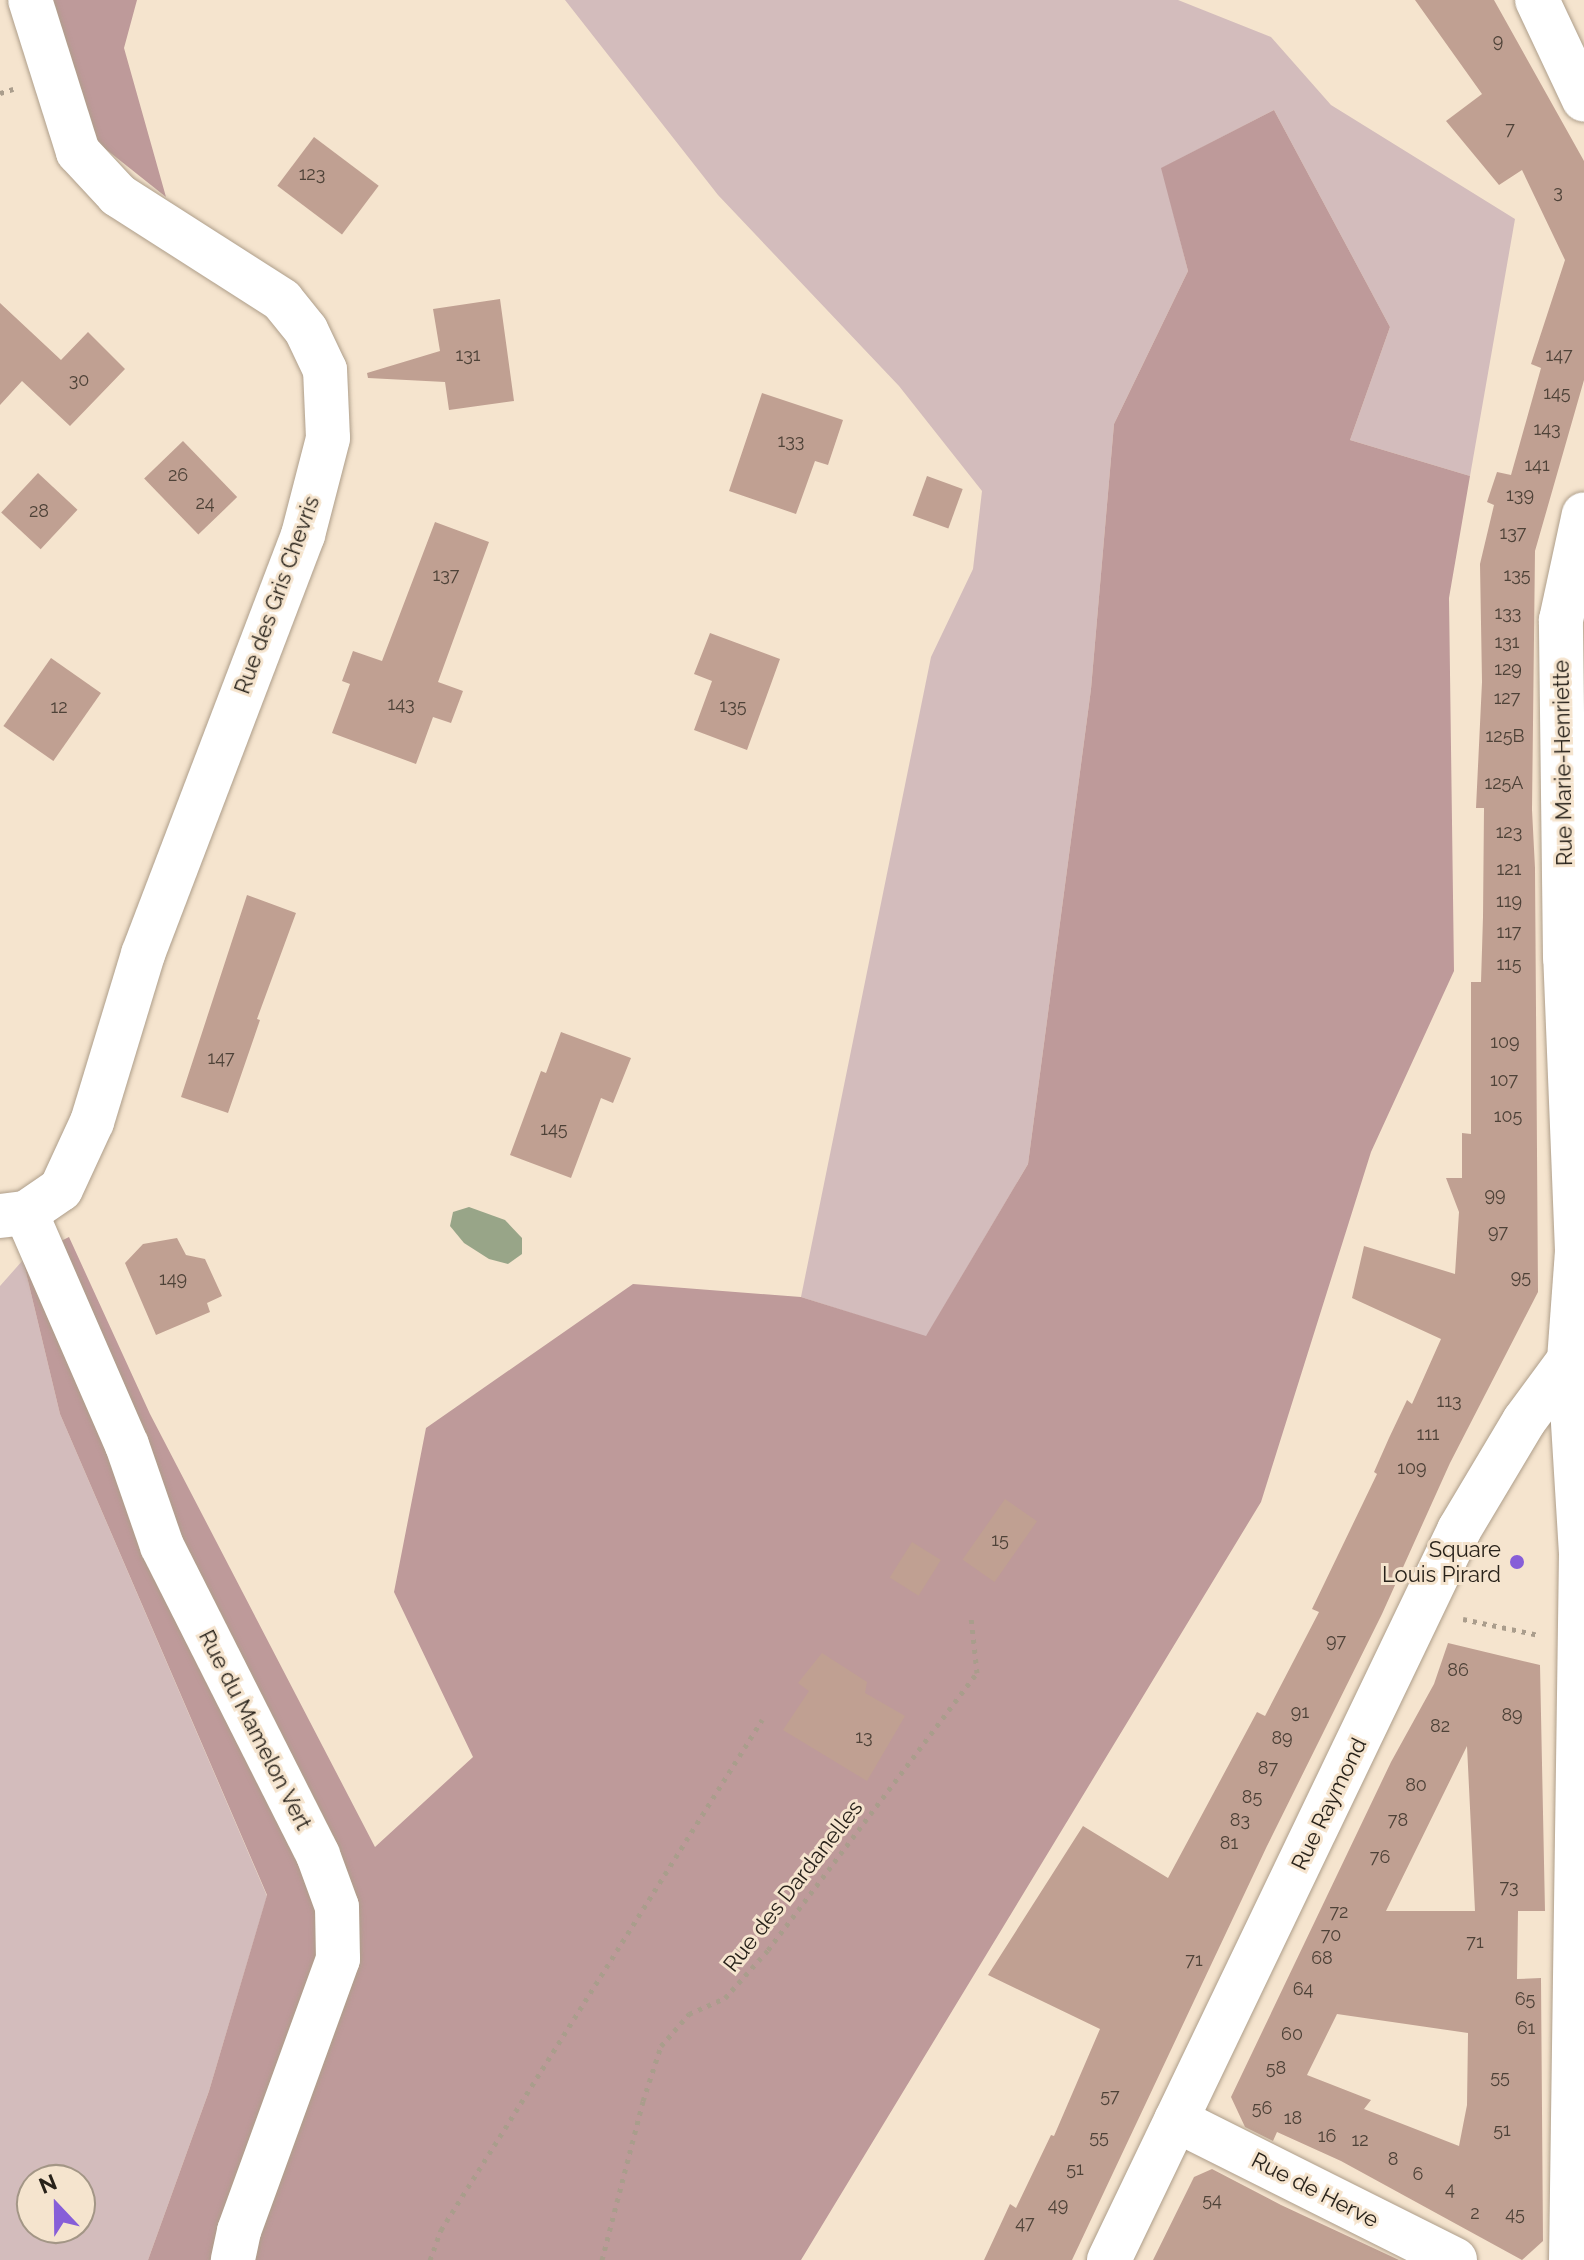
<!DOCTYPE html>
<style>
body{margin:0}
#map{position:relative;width:1584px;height:2260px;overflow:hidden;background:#f5e4ce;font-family:Raleway,sans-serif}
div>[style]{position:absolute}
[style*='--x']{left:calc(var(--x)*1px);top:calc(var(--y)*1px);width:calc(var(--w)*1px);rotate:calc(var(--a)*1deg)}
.green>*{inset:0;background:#d3bcbc}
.forest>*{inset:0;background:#be9a9a}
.water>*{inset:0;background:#98a588}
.building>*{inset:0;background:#c0a092;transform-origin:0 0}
.path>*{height:5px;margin-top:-2.5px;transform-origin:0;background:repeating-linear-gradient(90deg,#aa9d8c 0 4px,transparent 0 10px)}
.roads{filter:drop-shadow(0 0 2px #ae9e8a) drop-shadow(0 0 2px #ae9e8a)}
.minor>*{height:44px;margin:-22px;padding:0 22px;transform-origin:22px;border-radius:22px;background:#fff}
.dots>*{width:22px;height:22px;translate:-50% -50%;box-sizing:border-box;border:4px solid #f5e4ce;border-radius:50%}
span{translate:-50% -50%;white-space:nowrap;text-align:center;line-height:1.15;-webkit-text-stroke:6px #f5e4ce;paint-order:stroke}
.number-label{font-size:18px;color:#4e4238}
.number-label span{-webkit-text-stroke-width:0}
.street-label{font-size:22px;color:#28221a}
.poi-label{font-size:22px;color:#28221a}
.right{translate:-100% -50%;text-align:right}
.north{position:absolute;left:16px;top:2164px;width:80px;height:80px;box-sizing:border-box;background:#f5e4ce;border:2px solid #a39686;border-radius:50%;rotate:338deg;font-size:22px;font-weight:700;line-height:32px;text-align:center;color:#28221a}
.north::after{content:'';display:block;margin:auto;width:28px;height:36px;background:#875ed8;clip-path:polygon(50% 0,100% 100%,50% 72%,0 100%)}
</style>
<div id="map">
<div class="green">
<i style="clip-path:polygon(565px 0,1178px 0,1271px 37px,1331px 105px,1515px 219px,1470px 476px,1350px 440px,1390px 327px,1274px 110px,1162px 168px,1188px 271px,1114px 424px,1091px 689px,1028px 1164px,926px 1337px,801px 1297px,931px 657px,973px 569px,982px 491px,899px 386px,718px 195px)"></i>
<i style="clip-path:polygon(evenodd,23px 1260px,60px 1414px,267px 1896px,209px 2091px,148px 2260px,0 2260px,0 1286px,23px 1260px,32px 2180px,80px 2180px,80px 2228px,32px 2228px,32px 2180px)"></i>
</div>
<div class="forest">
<i style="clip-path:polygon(49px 0,137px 0,124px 48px,166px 197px,88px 135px)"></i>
<i style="clip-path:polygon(1274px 110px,1390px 327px,1350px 440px,1470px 476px,1449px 598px,1454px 971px,1371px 1152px,1261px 1502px,801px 2260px,148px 2260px,209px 2091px,267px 1895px,60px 1414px,23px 1260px,69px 1237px,150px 1414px,375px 1847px,473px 1757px,394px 1592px,426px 1428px,633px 1284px,801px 1297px,926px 1336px,1028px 1164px,1091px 689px,1114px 424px,1188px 271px,1161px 168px)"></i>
</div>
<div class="water">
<i style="clip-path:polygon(469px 1207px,505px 1220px,522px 1238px,522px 1254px,508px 1264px,489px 1259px,464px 1243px,450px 1226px,453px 1212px)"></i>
</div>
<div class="building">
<i style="clip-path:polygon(1415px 0,1494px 0,1584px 161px,1584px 380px,1535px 551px,1532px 810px,1535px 868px,1538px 1292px,1450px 1463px,1382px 1614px,1267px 1846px,1072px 2260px,984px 2260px,1010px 2204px,1016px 2208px,1051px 2135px,1054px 2136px,1100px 2029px,988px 1975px,1083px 1826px,1168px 1878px,1257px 1712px,1265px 1716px,1319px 1612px,1312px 1609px,1377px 1474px,1374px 1472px,1389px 1438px,1407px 1400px,1412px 1404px,1441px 1339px,1352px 1298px,1364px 1246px,1455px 1274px,1459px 1212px,1446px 1178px,1462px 1178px,1462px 1133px,1471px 1134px,1471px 982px,1481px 982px,1483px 917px,1484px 808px,1476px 808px,1482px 682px,1480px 564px,1494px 505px,1487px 502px,1497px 472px,1511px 475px,1541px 368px,1531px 364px,1565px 260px,1522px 170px,1499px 185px,1446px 121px,1482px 94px)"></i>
<i style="left:314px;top:137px;width:81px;height:61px;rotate:37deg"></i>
<i style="clip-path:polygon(500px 299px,514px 401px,449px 410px,445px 382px,368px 378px,367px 373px,440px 351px,433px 309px)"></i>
<i style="clip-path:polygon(0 303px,61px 360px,88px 332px,125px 369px,70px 426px,22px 381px,0 405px)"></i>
<i style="clip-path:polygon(762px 393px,843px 420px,828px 465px,815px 461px,796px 514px,729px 491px)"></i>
<i style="left:183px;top:441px;width:78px;height:54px;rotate:46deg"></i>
<i style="left:38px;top:473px;width:54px;height:54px;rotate:43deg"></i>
<i style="left:927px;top:476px;width:38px;height:42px;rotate:20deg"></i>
<i style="clip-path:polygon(435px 522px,489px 542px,438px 682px,463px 691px,451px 723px,433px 717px,416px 764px,332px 733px,350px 684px,342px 681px,353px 651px,382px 661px)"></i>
<i style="clip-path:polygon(710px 633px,780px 659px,747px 750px,694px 730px,712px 681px,694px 674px)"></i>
<i style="left:51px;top:658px;width:61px;height:83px;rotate:35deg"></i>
<i style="clip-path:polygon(247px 895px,296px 913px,257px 1019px,260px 1020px,228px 1113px,181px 1097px)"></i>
<i style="clip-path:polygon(561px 1032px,631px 1058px,613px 1103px,601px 1098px,571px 1178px,510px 1155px,541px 1071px,546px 1073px)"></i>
<i style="clip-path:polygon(177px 1238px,186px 1255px,205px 1259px,222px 1296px,207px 1303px,210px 1312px,156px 1335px,125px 1263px,143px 1244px)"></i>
<i style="left:1005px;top:1499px;width:39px;height:74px;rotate:35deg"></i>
<i style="left:912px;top:1542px;width:34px;height:42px;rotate:32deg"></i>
<i style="clip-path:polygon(evenodd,1448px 1643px,1540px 1665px,1545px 1911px,1518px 1911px,1517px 1979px,1541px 1978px,1543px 2241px,1522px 2260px,1341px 2161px,1277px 2132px,1273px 2141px,1245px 2127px,1231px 2097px,1391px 1762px,1434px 1684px,1448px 1643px,1467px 1746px,1475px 1911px,1386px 1911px,1467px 1746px,1448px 1643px,1337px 2014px,1468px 2033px,1467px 2105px,1459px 2146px,1364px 2109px,1371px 2100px,1307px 2075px,1337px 2014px)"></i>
<i style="clip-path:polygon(822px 1653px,867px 1682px,865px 1693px,905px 1716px,867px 1781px,783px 1730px,809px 1691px,798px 1683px)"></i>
<i style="clip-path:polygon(1212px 2169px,1281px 2205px,1399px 2260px,1153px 2260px,1194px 2177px)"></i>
</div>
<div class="path">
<i style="--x:0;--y:93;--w:14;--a:-17"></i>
<i style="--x:1463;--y:1619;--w:78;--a:11.9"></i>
<i style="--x:430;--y:2260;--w:32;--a:-70"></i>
<i style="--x:441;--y:2230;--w:603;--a:-57.81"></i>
<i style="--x:602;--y:2260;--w:164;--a:-75.5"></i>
<i style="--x:643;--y:2101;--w:58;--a:-71.9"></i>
<i style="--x:661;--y:2046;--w:43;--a:-48.8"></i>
<i style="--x:689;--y:2014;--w:39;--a:-24"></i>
<i style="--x:725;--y:1998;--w:64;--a:-48.1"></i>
<i style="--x:768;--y:1950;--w:347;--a:-53"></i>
<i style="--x:977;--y:1673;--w:56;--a:-96.1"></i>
</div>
<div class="roads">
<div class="minor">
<i style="--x:1537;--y:0;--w:110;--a:64.8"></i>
<i style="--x:26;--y:1213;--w:253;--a:66.5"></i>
<i style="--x:127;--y:1445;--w:107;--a:70.9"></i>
<i style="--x:162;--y:1546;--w:346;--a:63.2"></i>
<i style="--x:318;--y:1855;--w:55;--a:69.9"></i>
<i style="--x:337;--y:1907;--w:52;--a:88.9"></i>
<i style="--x:338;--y:1959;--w:289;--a:110"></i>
<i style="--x:239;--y:2231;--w:30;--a:102"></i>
<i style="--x:0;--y:1216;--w:26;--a:-7"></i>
<i style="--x:26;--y:1213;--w:42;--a:-34.4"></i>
<i style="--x:61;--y:1189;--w:74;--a:-65.2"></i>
<i style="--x:92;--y:1122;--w:176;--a:-73.1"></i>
<i style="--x:143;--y:954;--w:449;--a:-69.1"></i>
<i style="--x:303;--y:535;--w:100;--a:-75.5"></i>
<i style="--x:328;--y:438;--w:68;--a:-92.5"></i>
<i style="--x:325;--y:370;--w:44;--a:-115.4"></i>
<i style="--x:306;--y:330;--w:38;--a:-129"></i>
<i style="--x:282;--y:300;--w:195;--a:-147.4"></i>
<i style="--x:118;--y:195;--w:59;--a:-132.9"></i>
<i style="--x:78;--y:152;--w:159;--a:-107.5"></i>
<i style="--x:1176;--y:2120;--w:312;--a:26.6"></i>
<i style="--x:1109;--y:2260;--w:810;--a:-64.38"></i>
<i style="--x:1459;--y:1530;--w:127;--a:-59.2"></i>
<i style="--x:1524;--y:1421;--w:76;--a:-53.6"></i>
<i style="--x:1571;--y:2260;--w:706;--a:-89.19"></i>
<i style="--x:1581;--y:1554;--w:194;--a:-93.5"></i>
<i style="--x:1569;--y:1360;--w:109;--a:-85.8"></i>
<i style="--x:1577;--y:1251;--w:293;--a:-92.3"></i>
<i style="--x:1565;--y:958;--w:338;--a:-90.7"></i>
<i style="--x:1561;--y:620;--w:108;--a:-77.8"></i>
</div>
</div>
<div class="dots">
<i style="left:1517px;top:1562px;background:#875ed8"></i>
</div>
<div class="number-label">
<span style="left:1498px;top:41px">9</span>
<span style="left:1510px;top:129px">7</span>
<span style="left:312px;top:174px">123</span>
<span style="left:1558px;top:192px">3</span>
<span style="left:468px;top:355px">131</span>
<span style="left:1559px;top:355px">147</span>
<span style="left:79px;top:380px">30</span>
<span style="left:1557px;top:393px">145</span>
<span style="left:1547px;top:429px">143</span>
<span style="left:791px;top:441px">133</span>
<span style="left:1537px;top:465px">141</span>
<span style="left:178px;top:475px">26</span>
<span style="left:1520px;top:495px">139</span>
<span style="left:205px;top:503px">24</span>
<span style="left:39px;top:511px">28</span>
<span style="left:1513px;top:533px">137</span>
<span style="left:446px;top:575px">137</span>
<span style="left:1517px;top:575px">135</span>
<span style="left:1508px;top:613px">133</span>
<span style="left:1507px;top:642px">131</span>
<span style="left:1508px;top:669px">129</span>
<span style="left:1507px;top:698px">127</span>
<span style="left:401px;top:704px">143</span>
<span style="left:733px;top:706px">135</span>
<span style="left:59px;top:707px">12</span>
<span style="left:1505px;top:736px">125B</span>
<span style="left:1504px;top:783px">125A</span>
<span style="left:1509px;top:832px">123</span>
<span style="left:1509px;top:869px">121</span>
<span style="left:1509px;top:901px">119</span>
<span style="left:1509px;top:932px">117</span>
<span style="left:1509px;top:964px">115</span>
<span style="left:1505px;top:1042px">109</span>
<span style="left:221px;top:1058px">147</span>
<span style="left:1504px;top:1080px">107</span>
<span style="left:1508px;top:1116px">105</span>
<span style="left:554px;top:1129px">145</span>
<span style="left:1495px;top:1195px">99</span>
<span style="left:1498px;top:1232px">97</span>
<span style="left:1521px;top:1277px">95</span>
<span style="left:173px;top:1279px">149</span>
<span style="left:1449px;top:1401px">113</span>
<span style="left:1428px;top:1434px">111</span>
<span style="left:1412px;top:1468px">109</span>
<span style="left:1000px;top:1540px">15</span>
<span style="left:1336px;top:1641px">97</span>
<span style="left:1458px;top:1670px">86</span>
<span style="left:1300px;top:1712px">91</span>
<span style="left:1512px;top:1715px">89</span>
<span style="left:1440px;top:1726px">82</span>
<span style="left:864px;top:1737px">13</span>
<span style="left:1282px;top:1738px">89</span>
<span style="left:1268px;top:1768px">87</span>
<span style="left:1416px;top:1785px">80</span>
<span style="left:1252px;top:1797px">85</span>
<span style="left:1240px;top:1820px">83</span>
<span style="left:1398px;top:1820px">78</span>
<span style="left:1229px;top:1843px">81</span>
<span style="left:1380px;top:1857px">76</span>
<span style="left:1509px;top:1887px">73</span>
<span style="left:1339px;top:1912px">72</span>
<span style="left:1331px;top:1935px">70</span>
<span style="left:1475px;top:1942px">71</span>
<span style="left:1322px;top:1958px">68</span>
<span style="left:1194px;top:1960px">71</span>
<span style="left:1303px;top:1989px">64</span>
<span style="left:1525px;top:1999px">65</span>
<span style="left:1526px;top:2028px">61</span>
<span style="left:1292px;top:2034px">60</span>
<span style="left:1276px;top:2068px">58</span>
<span style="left:1500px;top:2077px">55</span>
<span style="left:1110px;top:2096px">57</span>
<span style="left:1262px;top:2108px">56</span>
<span style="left:1293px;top:2118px">18</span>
<span style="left:1502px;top:2130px">51</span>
<span style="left:1327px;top:2136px">16</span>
<span style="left:1099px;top:2137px">55</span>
<span style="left:1360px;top:2140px">12</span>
<span style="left:1393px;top:2159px">8</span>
<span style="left:1075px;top:2169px">51</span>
<span style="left:1418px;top:2174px">6</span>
<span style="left:1450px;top:2189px">4</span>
<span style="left:1212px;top:2200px">54</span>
<span style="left:1058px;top:2205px">49</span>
<span style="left:1475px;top:2213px">2</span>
<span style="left:1515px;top:2214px">45</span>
<span style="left:1025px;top:2223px">47</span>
</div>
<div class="street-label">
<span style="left:277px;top:595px;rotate:-70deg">Rue des Gris Chevris</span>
<span style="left:1563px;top:763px;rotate:-91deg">Rue Marie-Henriette</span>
<span style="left:255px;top:1730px;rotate:63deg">Rue du Mamelon Vert</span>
<span style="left:1329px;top:1804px;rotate:-64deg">Rue Raymond</span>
<span style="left:793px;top:1886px;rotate:-52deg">Rue des Dardanelles</span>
<span style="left:1315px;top:2190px;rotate:27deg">Rue de Herve</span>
</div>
<div class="poi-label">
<span class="right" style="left:1501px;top:1562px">Square<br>Louis Pirard</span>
</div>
<div class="north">N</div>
</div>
